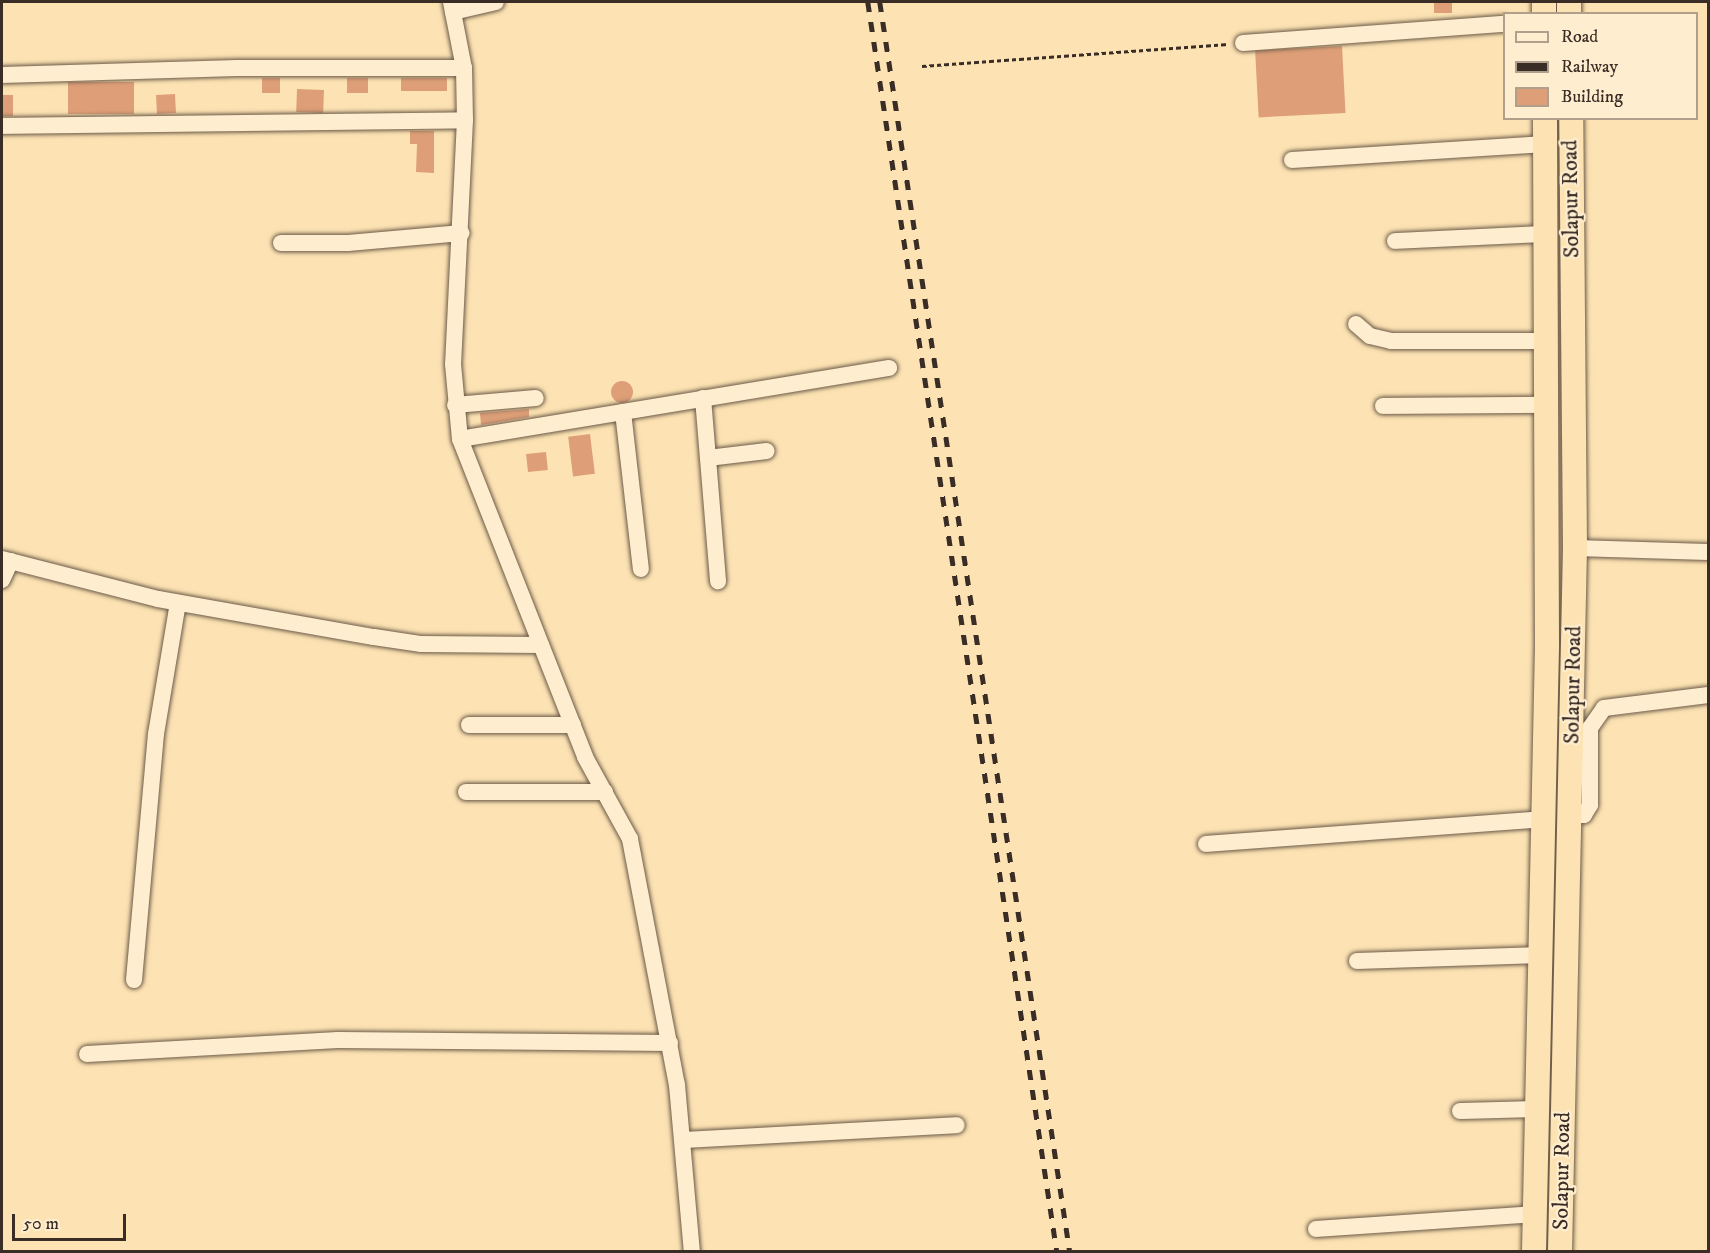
<!DOCTYPE html>
<style>
body{margin:0}
#map{position:relative;width:1710px;height:1253px;overflow:hidden;background:#fde3b3;font-family:"IM FELL DW Pica",serif}
div>[style]{position:absolute}
[style*='--x']{left:calc(var(--x)*1px);top:calc(var(--y)*1px);width:calc(var(--w)*1px);rotate:calc(var(--a)*1deg)}
.building>*{inset:0;background:#de9f78;transform-origin:0 0}
.round{border-radius:50%}
.path>*{height:3px;margin-top:-1.5px;transform-origin:0;background:repeating-linear-gradient(90deg,#3a2d26 0 4.5px,transparent 0 7.5px)}
.roads{filter:drop-shadow(0 0 2px #6b5a49) drop-shadow(0 0 2px #6b5a49)}
.minor>*{height:16px;margin:-8px;padding:0 8px;transform-origin:8px;border-radius:8px;background:#feedce}
.highway>*{height:24px;margin:-12px;padding:0 12px;transform-origin:12px;border-radius:12px;background:#fde3b3}
.rail>*{height:4.5px;margin-top:-2.25px;transform-origin:0;background:repeating-linear-gradient(90deg,#3a2d26 0 10px,transparent 0 20px)}
span{translate:-50% -50%;white-space:nowrap;text-align:center;line-height:1.15;-webkit-text-stroke:4.5px #feedce;paint-order:stroke}
.street-label{font-size:22px;color:#3a2d26}
.frame{position:absolute;inset:0;border:3px solid #3a2d26;pointer-events:none}
.legend{position:absolute;left:1503px;top:12px;width:195px;height:108px;box-sizing:border-box;background:#feedce;border:2px solid #b0a08b;margin:0;padding:8px 10px;list-style:none;font-size:18px;color:#3a2d26}
.legend li{display:flex;align-items:center;gap:12px;height:30px}
.legend b{width:30px;border:2px solid #b0a08b}
.scale{position:absolute;left:12px;top:1214px;width:114px;height:27px;box-sizing:border-box;border:3px solid #3a2d26;border-top:0;padding-left:8px;font-size:18px;line-height:21px;white-space:nowrap;color:#3a2d26;-webkit-text-stroke:4px #feedce;paint-order:stroke}
</style>
<div id="map">
<div class="building">
<i style="left:1434px;top:2px;width:18px;height:11px"></i>
<i style="left:1342px;top:46px;width:67px;height:87px;rotate:87deg"></i>
<i style="left:262px;top:78px;width:18px;height:15px"></i>
<i style="left:347px;top:78px;width:21px;height:15px"></i>
<i style="left:401px;top:78px;width:46px;height:13px"></i>
<i style="left:134px;top:82px;width:32px;height:66px;rotate:90deg"></i>
<i style="left:297px;top:89px;width:27px;height:23px;rotate:2deg"></i>
<i style="left:175px;top:94px;width:19px;height:19px;rotate:87deg"></i>
<i style="left:2px;top:95px;width:11px;height:21px"></i>
<i style="clip-path:polygon(410px 131px,434px 131px,434px 173px,416px 172px,417px 144px,410px 144px)"></i>
<i class="round" style="left:611px;top:381px;width:22px;height:22px"></i>
<i style="clip-path:polygon(529px 409px,529px 417px,481px 425px,480px 413px)"></i>
<i style="left:590px;top:434px;width:40px;height:22px;rotate:83deg"></i>
<i style="left:546px;top:452px;width:18px;height:20px;rotate:84deg"></i>
</div>
<div class="path">
<i style="--x:922;--y:66;--w:307;--a:-4.1"></i>
</div>
<div class="roads">
<div class="minor">
<i style="--x:451;--y:2;--w:67;--a:78.9"></i>
<i style="--x:464;--y:68;--w:52;--a:88.9"></i>
<i style="--x:465;--y:120;--w:244;--a:92.8"></i>
<i style="--x:453;--y:364;--w:75;--a:84.7"></i>
<i style="--x:460;--y:439;--w:342;--a:68.5"></i>
<i style="--x:585;--y:757;--w:94;--a:61.2"></i>
<i style="--x:630;--y:839;--w:250;--a:79.2"></i>
<i style="--x:677;--y:1085;--w:168;--a:84.9"></i>
<i style="--x:453;--y:12;--w:44;--a:-13.1"></i>
<i style="--x:1243;--y:43;--w:262;--a:-4.2"></i>
<i style="--x:2;--y:75;--w:235;--a:-1.7"></i>
<i style="--x:237;--y:68;--w:227;--a:0"></i>
<i style="--x:2;--y:126;--w:463;--a:-0.7"></i>
<i style="--x:1292;--y:160;--w:254;--a:-3.6"></i>
<i style="--x:1395;--y:241;--w:150;--a:-2.7"></i>
<i style="--x:281;--y:243;--w:67;--a:0"></i>
<i style="--x:348;--y:243;--w:114;--a:-5"></i>
<i style="--x:1356;--y:324;--w:18;--a:41"></i>
<i style="--x:1370;--y:336;--w:22;--a:13"></i>
<i style="--x:1391;--y:341;--w:155;--a:0"></i>
<i style="--x:703;--y:398;--w:184;--a:85.3"></i>
<i style="--x:455;--y:405;--w:81;--a:-4.9"></i>
<i style="--x:1383;--y:406;--w:163;--a:-0.4"></i>
<i style="--x:623;--y:412;--w:158;--a:83.5"></i>
<i style="--x:460;--y:439;--w:435;--a:-9.4"></i>
<i style="--x:708;--y:458;--w:59;--a:-6.8"></i>
<i style="--x:1575;--y:548;--w:133;--a:1.7"></i>
<i style="--x:2;--y:559;--w:161;--a:14.4"></i>
<i style="--x:158;--y:599;--w:219;--a:10"></i>
<i style="--x:374;--y:637;--w:48;--a:8.5"></i>
<i style="--x:421;--y:644;--w:120;--a:0.5"></i>
<i style="--x:2;--y:580;--w:21;--a:-65"></i>
<i style="--x:469;--y:725;--w:104;--a:0"></i>
<i style="--x:466;--y:792;--w:139;--a:0"></i>
<i style="--x:1570;--y:815;--w:14;--a:0"></i>
<i style="--x:1584;--y:815;--w:12;--a:-59"></i>
<i style="--x:1590;--y:805;--w:77;--a:-90"></i>
<i style="--x:1590;--y:728;--w:24;--a:-55"></i>
<i style="--x:1604;--y:708;--w:105;--a:-7.1"></i>
<i style="--x:1206;--y:844;--w:339;--a:-4.2"></i>
<i style="--x:1357;--y:961;--w:184;--a:-1.9"></i>
<i style="--x:134;--y:980;--w:247;--a:-84.9"></i>
<i style="--x:156;--y:734;--w:133;--a:-80.5"></i>
<i style="--x:87;--y:1054;--w:251;--a:-3.2"></i>
<i style="--x:338;--y:1040;--w:332;--a:0.5"></i>
<i style="--x:1460;--y:1111;--w:77;--a:-1.5"></i>
<i style="--x:683;--y:1140;--w:274;--a:-3.1"></i>
<i style="--x:1316;--y:1229;--w:220;--a:-3.9"></i>
</div>
<div class="highway">
<i style="--x:1544;--y:2;--w:12;--a:90"></i>
<i style="--x:1569;--y:2;--w:12;--a:90"></i>
<i style="--x:1534;--y:1252;--w:607;--a:-88.77"></i>
<i style="--x:1547;--y:645;--w:527;--a:-90.22"></i>
<i style="--x:1560;--y:1252;--w:704;--a:-88.78"></i>
<i style="--x:1575;--y:548;--w:430;--a:-90.5"></i>
</div>
</div>
<div class="rail">
<i style="--x:868;--y:2;--w:1264;--a:81.4"></i>
<i style="--x:880;--y:2;--w:1264;--a:81.36"></i>
</div>
<div class="street-label">
<span style="left:1571px;top:199px;rotate:-91deg">Solapur Road</span>
<span style="left:1573px;top:685px;rotate:-89deg">Solapur Road</span>
<span style="left:1562px;top:1171px;rotate:-89deg">Solapur Road</span>
</div>
<div class="frame"></div>
<ul class="legend">
<li><b style="height:8px;background:#feedce"></b>Road</li>
<li><b style="height:8px;background:#3a2d26"></b>Railway</li>
<li><b style="height:16px;background:#de9f78"></b>Building</li>
</ul>
<div class="scale">50 m</div>
</div>
